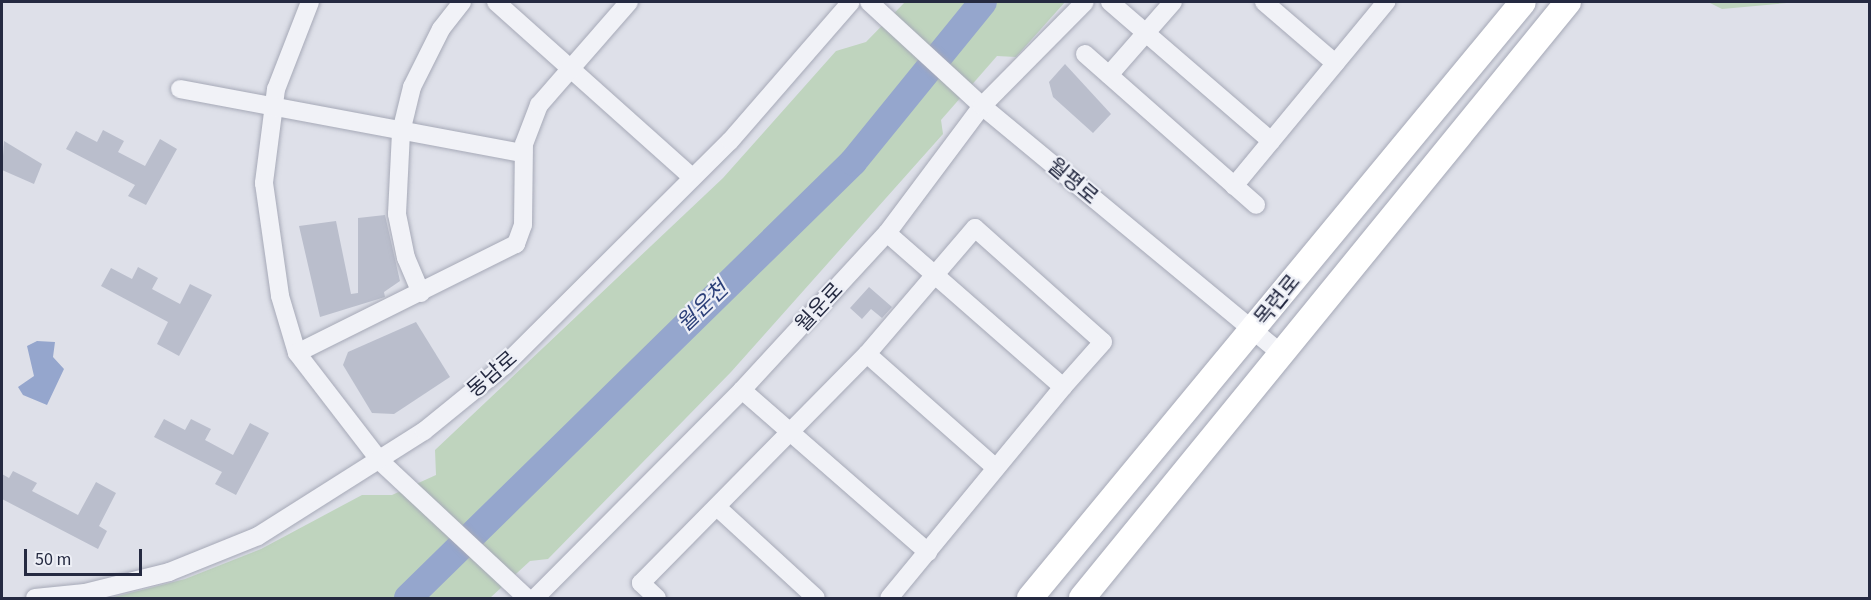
<!DOCTYPE html>
<meta charset="utf-8">
<style>
body{margin:0}
#map{position:relative;width:1871px;height:600px;overflow:hidden;background:#dee0e9;font-family:"Source Sans 3","Noto Sans KR",sans-serif}
div>[style]{position:absolute}
[style*='--x']{left:calc(var(--x)*1px);top:calc(var(--y)*1px);width:calc(var(--w)*1px);rotate:calc(var(--a)*1deg)}
.green>*{inset:0;background:#bfd4be}
.water>*{inset:0;background:#95a6cd}
.river>*{height:28px;margin:-14px;padding:0 14px;transform-origin:14px;border-radius:14px;background:#95a6cd}
.building>*{inset:0;background:#babecc}
.roads{filter:drop-shadow(0 0 2px #a6a9b7) drop-shadow(0 0 2px #a6a9b7)}
.street>*{height:18px;margin:-9px;padding:0 9px;transform-origin:9px;border-radius:9px;background:#f1f2f7}
.secondary>*{height:26px;margin:-13px;padding:0 13px;transform-origin:13px;border-radius:13px;background:#fff}
span{translate:-50% -50%;white-space:nowrap;text-align:center;line-height:1.15;-webkit-text-stroke:4.5px #edeff6;paint-order:stroke}
.street-label{font-size:21px;color:#252a41}
.water-label{font-size:22px;color:#2c4079;font-style:italic}
.frame{position:absolute;inset:0;border:3px solid #252a41;pointer-events:none}
.scale{position:absolute;left:24px;top:549px;width:118px;height:27px;box-sizing:border-box;border:3px solid #252a41;border-top:0;padding-left:8px;font-size:18px;line-height:21px;white-space:nowrap;color:#252a41;-webkit-text-stroke:4px #edeff6;paint-order:stroke}
</style>
<div id="map">
<div class="green">
<i style="clip-path:polygon(905px 2px,1065px 2px,1016px 57px,997px 56px,941px 120px,943px 134px,731px 372px,548px 559px,530px 561px,490px 598px,110px 598px,185px 579px,261px 549px,362px 495px,392px 495px,436px 475px,435px 450px,723px 178px,836px 51px,866px 42px)"></i>
<i style="clip-path:polygon(1708px 2px,1798px 2px,1722px 9px)"></i>
</div>
<div class="water">
<i style="clip-path:polygon(37px 341px,55px 342px,53px 357px,64px 369px,47px 405px,23px 395px,18px 387px,34px 376px,27px 346px)"></i>
</div>
<div class="river">
<i style="--x:408;--y:598;--w:623;--a:-44.41"></i>
<i style="--x:853;--y:162;--w:206;--a:-50.9"></i>
</div>
<div class="building">
<i style="clip-path:polygon(1065px 64px,1111px 114px,1093px 133px,1053px 97px,1049px 82px)"></i>
<i style="clip-path:polygon(103px 130px,124px 141px,118px 152px,145px 166px,160px 139px,177px 149px,146px 205px,128px 196px,135px 185px,66px 149px,76px 131px,97px 142px)"></i>
<i style="clip-path:polygon(4px 141px,42px 164px,34px 184px,2px 170px)"></i>
<i style="clip-path:polygon(385px 215px,400px 281px,384px 292px,385px 297px,320px 317px,299px 226px,336px 221px,351px 294px,358px 293px,358px 218px)"></i>
<i style="clip-path:polygon(138px 267px,158px 278px,152px 289px,180px 304px,190px 284px,212px 295px,179px 356px,157px 344px,168px 322px,101px 286px,111px 268px,132px 279px)"></i>
<i style="clip-path:polygon(869px 287px,892px 307px,882px 318px,871px 309px,862px 319px,850px 308px)"></i>
<i style="clip-path:polygon(416px 322px,450px 377px,394px 414px,372px 413px,343px 365px,348px 352px)"></i>
<i style="clip-path:polygon(164px 419px,185px 430px,191px 419px,211px 429px,205px 440px,233px 455px,250px 423px,269px 433px,236px 495px,215px 484px,222px 472px,154px 437px)"></i>
<i style="clip-path:polygon(13px 471px,37px 483px,32px 491px,78px 515px,96px 482px,116px 493px,99px 526px,107px 531px,98px 549px,2px 499px,2px 474px,9px 478px)"></i>
</div>
<div class="roads">
<div class="street">
<i style="--x:310;--y:2;--w:93;--a:111.3"></i>
<i style="--x:276;--y:89;--w:95;--a:97.3"></i>
<i style="--x:264;--y:183;--w:114;--a:81.9"></i>
<i style="--x:280;--y:296;--w:59;--a:73.4"></i>
<i style="--x:297;--y:353;--w:138;--a:52.4"></i>
<i style="--x:381;--y:462;--w:200;--a:43"></i>
<i style="--x:496;--y:2;--w:263;--a:41.8"></i>
<i style="--x:869;--y:2;--w:154;--a:42.6"></i>
<i style="--x:982;--y:106;--w:389;--a:39.6"></i>
<i style="--x:1110;--y:2;--w:213;--a:40.8"></i>
<i style="--x:1264;--y:2;--w:94;--a:40.7"></i>
<i style="--x:1085;--y:54;--w:228;--a:41.4"></i>
<i style="--x:1109;--y:75;--w:97;--a:-48.8"></i>
<i style="--x:180;--y:89;--w:349;--a:10.6"></i>
<i style="--x:1234;--y:186;--w:239;--a:-50.4"></i>
<i style="--x:887;--y:233;--w:234;--a:41.2"></i>
<i style="--x:1063;--y:387;--w:273;--a:129.5"></i>
<i style="--x:421;--y:293;--w:38;--a:-113"></i>
<i style="--x:406;--y:258;--w:45;--a:-101.6"></i>
<i style="--x:397;--y:214;--w:82;--a:-87.2"></i>
<i style="--x:401;--y:132;--w:46;--a:-76.3"></i>
<i style="--x:412;--y:87;--w:65;--a:-63.4"></i>
<i style="--x:441;--y:29;--w:34;--a:-52"></i>
<i style="--x:297;--y:353;--w:245;--a:-26.5"></i>
<i style="--x:516;--y:244;--w:20;--a:-70"></i>
<i style="--x:523;--y:225;--w:81;--a:-89.3"></i>
<i style="--x:524;--y:144;--w:42;--a:-69"></i>
<i style="--x:539;--y:105;--w:137;--a:-48.9"></i>
<i style="--x:867;--y:354;--w:172;--a:41.5"></i>
<i style="--x:742;--y:390;--w:247;--a:41.1"></i>
<i style="--x:717;--y:507;--w:134;--a:42.6"></i>
<i style="--x:35;--y:598;--w:50;--a:-5.7"></i>
<i style="--x:85;--y:593;--w:87;--a:-14"></i>
<i style="--x:169;--y:572;--w:96;--a:-22"></i>
<i style="--x:258;--y:536;--w:196;--a:-32.3"></i>
<i style="--x:424;--y:431;--w:103;--a:-39.1"></i>
<i style="--x:504;--y:366;--w:319;--a:-44.9"></i>
<i style="--x:730;--y:141;--w:184;--a:-49"></i>
<i style="--x:535;--y:598;--w:293;--a:-45.1"></i>
<i style="--x:742;--y:390;--w:214;--a:-47.3"></i>
<i style="--x:887;--y:233;--w:159;--a:-53.2"></i>
<i style="--x:982;--y:106;--w:146;--a:-45.3"></i>
<i style="--x:657;--y:598;--w:22;--a:-137"></i>
<i style="--x:641;--y:583;--w:322;--a:-45.4"></i>
<i style="--x:867;--y:354;--w:166;--a:-49.4"></i>
<i style="--x:975;--y:228;--w:171;--a:41.7"></i>
<i style="--x:1103;--y:342;--w:60;--a:131.6"></i>
</div>
<div class="secondary">
<i style="--x:1030;--y:598;--w:773;--a:-50.4"></i>
<i style="--x:1082;--y:598;--w:769;--a:-50.8"></i>
</div>
</div>
<div class="street-label">
<span style="left:1073px;top:181px;rotate:40deg">월평로</span>
<span style="left:1277px;top:300px;rotate:-51deg">목련로</span>
<span style="left:819px;top:307px;rotate:-47deg">월운로</span>
<span style="left:492px;top:374px;rotate:-41deg">동남로</span>
</div>
<div class="water-label">
<span style="left:703px;top:307px;rotate:-44deg">월운천</span>
</div>
<div class="frame"></div>
<div class="scale">50 m</div>
</div>
